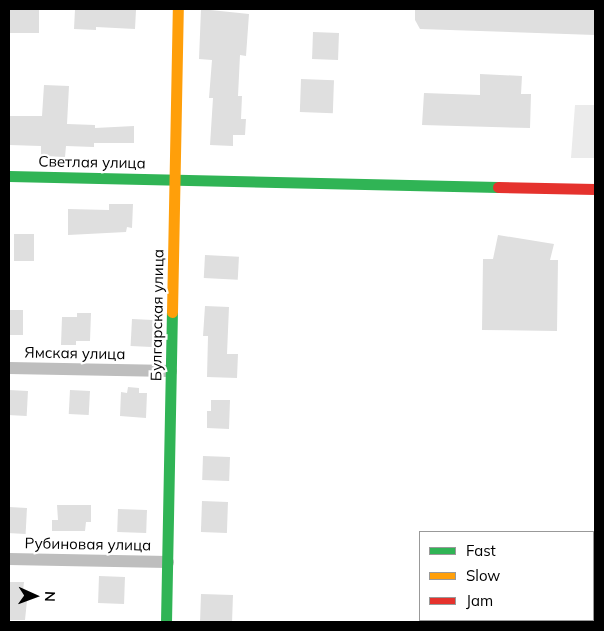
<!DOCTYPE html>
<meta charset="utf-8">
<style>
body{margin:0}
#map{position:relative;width:604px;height:631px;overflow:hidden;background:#fff;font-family:Mulish,sans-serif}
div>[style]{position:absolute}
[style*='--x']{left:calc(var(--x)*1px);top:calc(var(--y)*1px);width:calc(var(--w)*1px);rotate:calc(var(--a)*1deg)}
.green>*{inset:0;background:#ebebeb}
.building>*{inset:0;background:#dfdfdf;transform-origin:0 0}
.street>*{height:12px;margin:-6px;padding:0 6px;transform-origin:6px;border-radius:6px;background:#bebebe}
.fast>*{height:11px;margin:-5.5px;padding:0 5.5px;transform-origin:5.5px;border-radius:5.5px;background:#30b455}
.slow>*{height:11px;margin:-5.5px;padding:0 5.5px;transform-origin:5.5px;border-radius:5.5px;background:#ff9f0a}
.jam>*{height:11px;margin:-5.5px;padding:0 5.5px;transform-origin:5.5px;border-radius:5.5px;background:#e5322d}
span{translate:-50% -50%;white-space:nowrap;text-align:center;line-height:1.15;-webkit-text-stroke:4.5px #fff;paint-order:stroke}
.street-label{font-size:15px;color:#000}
.frame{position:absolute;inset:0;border:10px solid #000;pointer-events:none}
.legend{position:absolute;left:419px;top:531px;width:175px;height:90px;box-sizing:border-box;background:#fff;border:1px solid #999;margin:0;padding:6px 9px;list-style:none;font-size:15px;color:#000}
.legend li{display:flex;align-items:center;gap:10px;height:25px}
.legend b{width:25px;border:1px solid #999}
.north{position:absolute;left:10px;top:571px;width:50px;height:50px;-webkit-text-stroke:4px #fff;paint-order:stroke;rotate:92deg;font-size:14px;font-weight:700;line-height:20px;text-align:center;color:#000}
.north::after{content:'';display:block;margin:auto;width:18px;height:22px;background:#000;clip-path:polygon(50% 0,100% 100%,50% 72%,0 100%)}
</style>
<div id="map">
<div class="green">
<i style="clip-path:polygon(575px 105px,595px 105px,595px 158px,571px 158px)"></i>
</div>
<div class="building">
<i style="left:9px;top:9px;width:30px;height:24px"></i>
<i style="clip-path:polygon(75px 9px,136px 10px,135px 29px,96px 27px,96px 30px,74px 29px)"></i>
<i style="clip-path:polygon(201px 9px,249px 14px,246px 56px,240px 55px,238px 96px,242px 96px,241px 119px,246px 119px,245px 135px,233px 135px,233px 146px,210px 145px,213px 98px,209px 98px,212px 60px,199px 59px)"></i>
<i style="clip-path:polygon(415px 9px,595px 9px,595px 35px,420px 29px,415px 20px)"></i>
<i style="left:313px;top:32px;width:26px;height:27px;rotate:2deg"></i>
<i style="clip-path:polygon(480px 74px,522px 76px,521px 94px,531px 94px,530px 128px,422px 125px,424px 93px,480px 95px)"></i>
<i style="left:301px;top:79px;width:33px;height:33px;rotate:2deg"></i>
<i style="clip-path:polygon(44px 85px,69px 86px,67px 124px,95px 125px,95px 128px,134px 126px,134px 143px,94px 143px,94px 147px,66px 146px,65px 157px,41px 156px,41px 146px,9px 145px,9px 116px,42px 116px)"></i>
<i style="clip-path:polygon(109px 204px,133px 204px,132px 228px,127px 227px,126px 232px,68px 235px,68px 209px,109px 210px)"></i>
<i style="left:14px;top:234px;width:20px;height:27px"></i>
<i style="clip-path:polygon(498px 235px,554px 244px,550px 260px,558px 260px,557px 331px,482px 330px,483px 259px,493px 259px)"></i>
<i style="left:205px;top:255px;width:34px;height:23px;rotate:3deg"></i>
<i style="clip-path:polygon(205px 306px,229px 307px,227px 354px,238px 354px,237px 378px,207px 377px,208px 336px,203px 336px)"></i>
<i style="left:9px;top:310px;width:14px;height:25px"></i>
<i style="clip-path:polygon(77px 313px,91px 313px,90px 341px,76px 341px,76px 345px,61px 345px,62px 317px,77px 317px)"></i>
<i style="left:132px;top:319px;width:21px;height:27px;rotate:3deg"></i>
<i style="clip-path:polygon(128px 387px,139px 388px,139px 393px,147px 393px,146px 418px,120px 416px,121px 392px,127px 393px)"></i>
<i style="left:9px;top:390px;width:19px;height:25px;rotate:3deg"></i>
<i style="left:70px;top:390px;width:20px;height:24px;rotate:3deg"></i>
<i style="clip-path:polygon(211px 400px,230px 400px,229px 429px,207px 428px,207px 411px,211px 411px)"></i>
<i style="left:203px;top:456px;width:27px;height:24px;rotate:2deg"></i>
<i style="left:202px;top:501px;width:26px;height:31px;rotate:2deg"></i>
<i style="clip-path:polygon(57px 505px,91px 505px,91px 522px,86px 522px,85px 531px,52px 531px,52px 520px,58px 520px)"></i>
<i style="left:9px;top:507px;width:18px;height:26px;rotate:3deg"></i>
<i style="left:118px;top:509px;width:29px;height:23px;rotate:2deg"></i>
<i style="left:99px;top:576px;width:26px;height:27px;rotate:2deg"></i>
<i style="clip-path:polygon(9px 582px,24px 582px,23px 591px,28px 591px,25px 620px,9px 620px)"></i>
<i style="left:201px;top:594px;width:32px;height:28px;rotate:2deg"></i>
</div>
<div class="street">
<i style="--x:9;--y:368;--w:162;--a:1.1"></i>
<i style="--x:9;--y:559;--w:159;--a:1.1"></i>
</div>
<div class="fast">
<i style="--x:9;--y:176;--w:489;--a:1.3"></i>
<i style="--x:166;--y:622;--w:310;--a:-88.9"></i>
</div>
<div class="slow">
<i style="--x:172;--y:312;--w:303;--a:-88.9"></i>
</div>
<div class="jam">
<i style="--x:498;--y:187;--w:97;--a:1.2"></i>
</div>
<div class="street-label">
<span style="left:92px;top:162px;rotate:1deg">Светлая улица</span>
<span style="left:157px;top:315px;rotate:-89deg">Булгарская улица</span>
<span style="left:75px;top:353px;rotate:1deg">Ямская улица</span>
<span style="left:88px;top:544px;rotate:1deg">Рубиновая улица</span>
</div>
<div class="frame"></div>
<ul class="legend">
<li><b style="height:6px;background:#30b455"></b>Fast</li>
<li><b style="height:6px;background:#ff9f0a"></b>Slow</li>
<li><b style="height:6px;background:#e5322d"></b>Jam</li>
</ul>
<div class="north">N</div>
</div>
